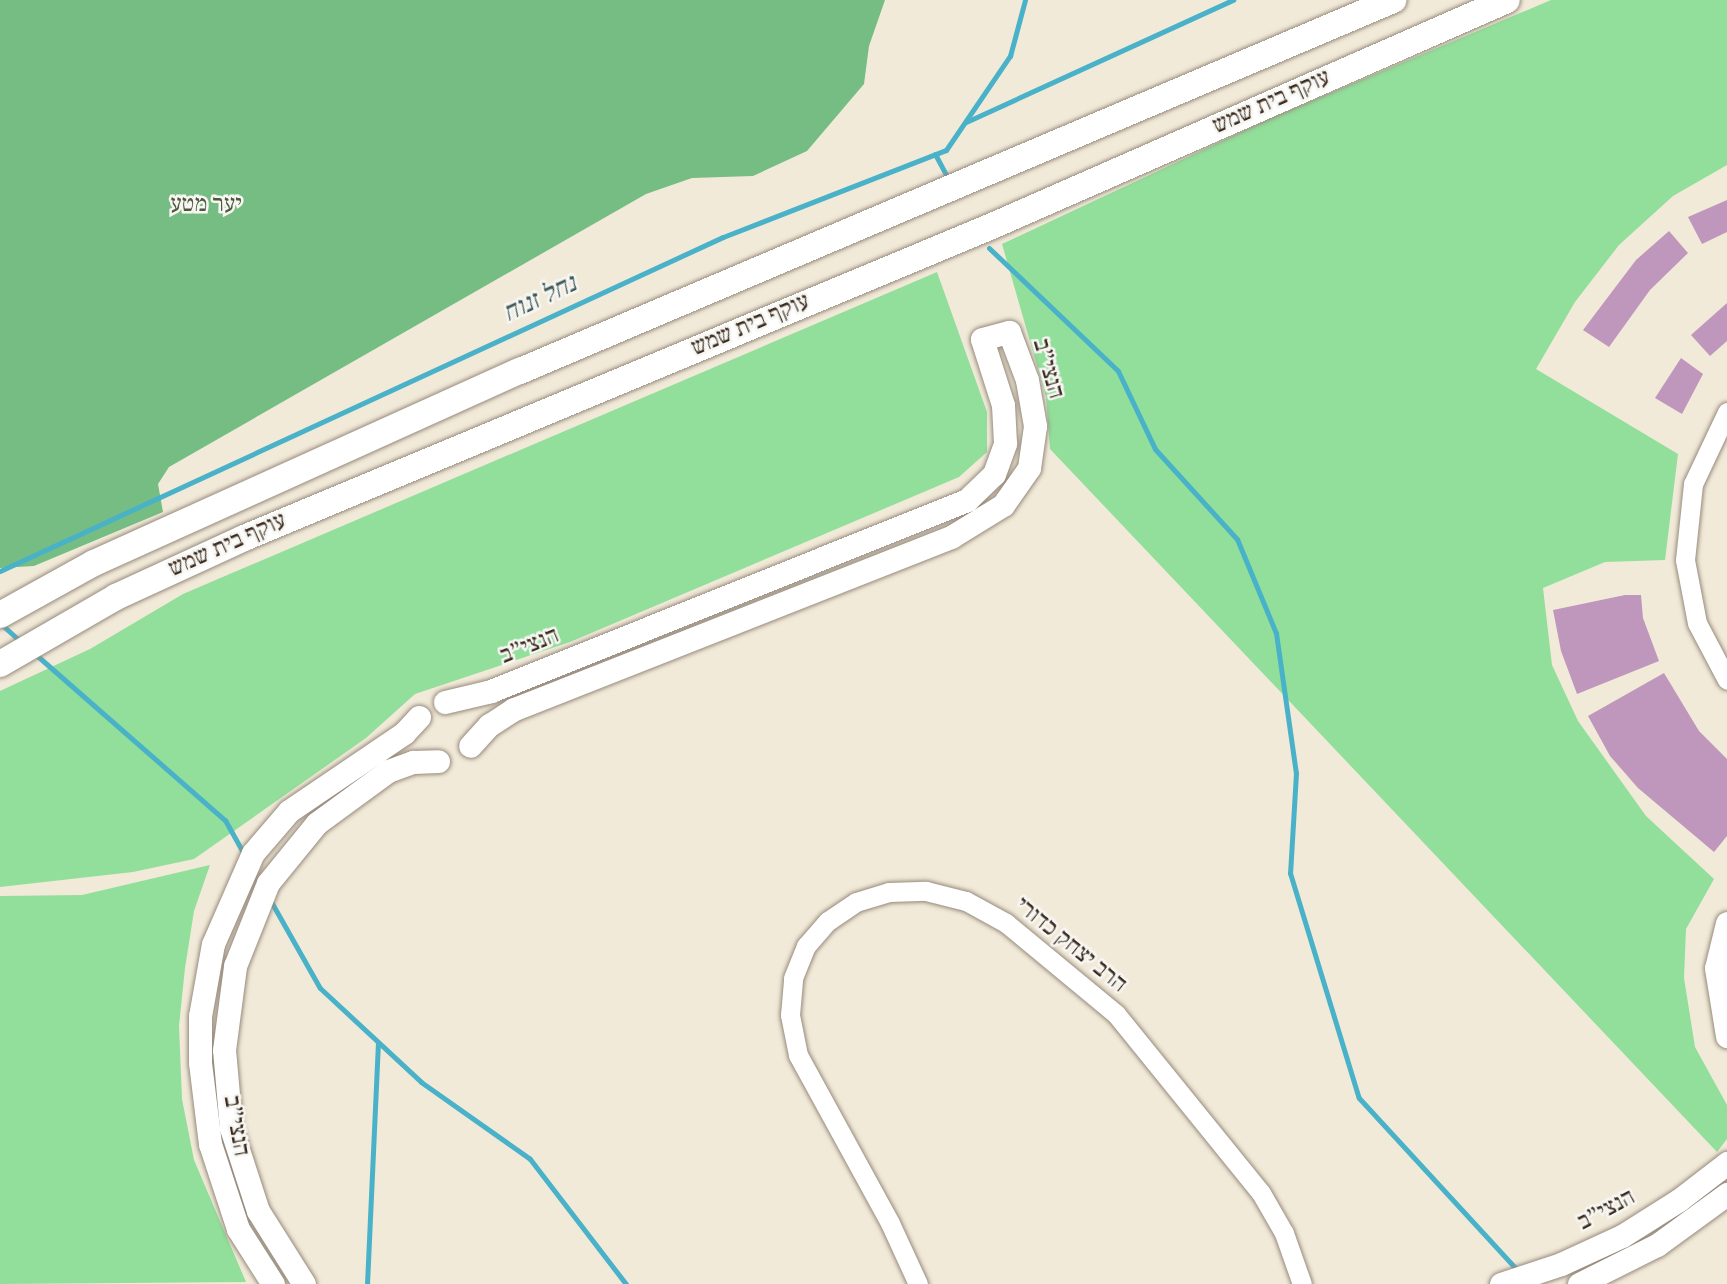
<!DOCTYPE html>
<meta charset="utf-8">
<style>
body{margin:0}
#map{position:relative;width:1727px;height:1284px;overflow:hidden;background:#f2ead9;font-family:"Sorts Mill Goudy","Frank Ruhl Libre",serif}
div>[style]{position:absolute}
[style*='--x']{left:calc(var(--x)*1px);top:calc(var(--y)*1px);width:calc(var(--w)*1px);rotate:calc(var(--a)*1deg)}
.green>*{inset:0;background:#92de9b}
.forest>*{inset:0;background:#75bd83}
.stream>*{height:5px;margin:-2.5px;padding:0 2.5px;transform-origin:2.5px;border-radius:2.5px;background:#49b2c8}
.building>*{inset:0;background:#bf97bd}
.roads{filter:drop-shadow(0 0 2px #968a7c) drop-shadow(0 0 2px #968a7c)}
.minor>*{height:19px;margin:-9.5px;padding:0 9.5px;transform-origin:9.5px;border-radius:9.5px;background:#fff}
.tertiary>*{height:23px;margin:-11.5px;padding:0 11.5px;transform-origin:11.5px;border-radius:11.5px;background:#fff}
.secondary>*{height:26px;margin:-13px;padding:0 13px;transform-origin:13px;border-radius:13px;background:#fff}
span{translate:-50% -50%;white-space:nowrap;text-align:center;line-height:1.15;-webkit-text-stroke:5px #f6f6f2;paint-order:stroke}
.street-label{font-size:24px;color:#3b2a1e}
.park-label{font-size:24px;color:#51573d}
.water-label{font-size:26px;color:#405a5a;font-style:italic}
</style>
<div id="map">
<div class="green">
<i style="clip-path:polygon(1551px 0,1727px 0,1727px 165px,1673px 196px,1619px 245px,1575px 302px,1536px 369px,1678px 454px,1665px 560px,1605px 562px,1543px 588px,1552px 665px,1578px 721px,1646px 816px,1714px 879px,1686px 929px,1684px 978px,1695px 1047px,1727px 1105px,1727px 1139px,1717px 1152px,1050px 449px,1046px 397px,1002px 244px,1271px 118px)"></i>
<i style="clip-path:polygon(937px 272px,987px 412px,987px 452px,959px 477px,570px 642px,415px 694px,366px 738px,194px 859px,133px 872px,0 887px,0 691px,90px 649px,183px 594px)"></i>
<i style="clip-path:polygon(210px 865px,194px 911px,185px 968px,179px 1026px,182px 1099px,194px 1160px,246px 1282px,0 1284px,0 896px,82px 895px)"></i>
</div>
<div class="forest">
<i style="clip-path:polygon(0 0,885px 0,869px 46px,864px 84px,807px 151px,753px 176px,692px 178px,646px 194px,169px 467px,158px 484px,163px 512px,34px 566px,0 568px)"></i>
</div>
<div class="stream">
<i style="--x:966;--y:122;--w:294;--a:-24.6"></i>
<i style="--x:935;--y:154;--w:24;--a:62"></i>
<i style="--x:989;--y:248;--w:178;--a:43.6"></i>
<i style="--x:1118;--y:371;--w:86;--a:64.6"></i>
<i style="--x:1155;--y:449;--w:122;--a:47.7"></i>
<i style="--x:1237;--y:539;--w:102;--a:67.5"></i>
<i style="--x:1276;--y:633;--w:141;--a:81.9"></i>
<i style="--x:1296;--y:773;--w:100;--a:93.4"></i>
<i style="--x:1290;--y:873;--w:235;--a:73"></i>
<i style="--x:1359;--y:1098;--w:235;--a:47.4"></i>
<i style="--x:0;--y:571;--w:796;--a:-24.8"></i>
<i style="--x:723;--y:237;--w:239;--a:-21.3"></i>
<i style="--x:946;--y:150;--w:114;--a:-55.8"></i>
<i style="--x:1010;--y:56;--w:58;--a:-75"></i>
<i style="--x:0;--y:623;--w:28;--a:42"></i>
<i style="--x:34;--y:653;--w:254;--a:41.2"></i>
<i style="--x:225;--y:820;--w:41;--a:60.9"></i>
<i style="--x:269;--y:898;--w:103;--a:60.5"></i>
<i style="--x:320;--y:988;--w:138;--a:42.9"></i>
<i style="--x:421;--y:1082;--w:133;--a:35.2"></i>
<i style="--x:530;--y:1159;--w:158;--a:52.5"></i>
<i style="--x:367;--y:1284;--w:242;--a:-87.4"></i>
</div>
<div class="building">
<i style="clip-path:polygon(1727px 200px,1727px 232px,1702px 244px,1688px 217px)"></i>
<i style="clip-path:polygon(1669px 231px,1688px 253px,1650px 290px,1609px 347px,1583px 330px,1636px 260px)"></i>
<i style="clip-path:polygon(1727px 303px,1727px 341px,1710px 356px,1691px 335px)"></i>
<i style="clip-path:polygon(1681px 358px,1703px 374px,1682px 414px,1655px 398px)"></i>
<i style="clip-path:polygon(1625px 595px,1641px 595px,1643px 618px,1659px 661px,1577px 694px,1561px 651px,1553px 610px)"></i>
<i style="clip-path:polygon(1664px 673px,1699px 731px,1727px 759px,1727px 836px,1714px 852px,1638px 788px,1610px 756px,1588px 716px)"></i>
</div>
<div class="roads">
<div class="minor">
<i style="--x:1727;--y:412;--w:80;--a:115.3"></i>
<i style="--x:1693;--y:484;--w:76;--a:96"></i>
<i style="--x:1685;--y:560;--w:64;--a:79.2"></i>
<i style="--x:1697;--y:623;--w:64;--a:62.2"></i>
<i style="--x:918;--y:1284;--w:67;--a:-114.7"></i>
<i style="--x:890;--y:1223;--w:192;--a:-118.7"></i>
<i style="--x:798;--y:1055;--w:41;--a:-101.3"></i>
<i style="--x:790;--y:1015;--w:37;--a:-85"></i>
<i style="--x:793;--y:978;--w:35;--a:-68"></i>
<i style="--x:806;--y:946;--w:33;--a:-49"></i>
<i style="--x:828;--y:921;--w:34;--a:-34"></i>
<i style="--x:856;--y:902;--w:34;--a:-17"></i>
<i style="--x:889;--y:892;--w:37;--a:-2"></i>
<i style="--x:926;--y:891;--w:41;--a:14"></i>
<i style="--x:966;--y:901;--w:46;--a:28.8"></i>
<i style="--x:1006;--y:923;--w:143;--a:39.6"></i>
<i style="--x:1116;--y:1014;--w:230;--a:51"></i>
<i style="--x:1261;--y:1193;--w:46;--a:60.1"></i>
<i style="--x:1284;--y:1233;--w:54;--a:70.6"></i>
</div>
<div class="tertiary">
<i style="--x:445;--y:702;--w:47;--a:-13.4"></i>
<i style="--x:491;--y:691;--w:513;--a:-21.86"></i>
<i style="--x:967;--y:500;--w:37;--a:-44"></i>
<i style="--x:994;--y:474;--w:33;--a:-70"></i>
<i style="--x:1005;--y:443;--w:38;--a:-93"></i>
<i style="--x:1003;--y:405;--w:69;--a:-107.7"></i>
<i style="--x:982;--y:339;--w:28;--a:-15"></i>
<i style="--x:1009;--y:332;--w:51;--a:69.4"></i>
<i style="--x:1027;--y:380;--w:47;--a:80.1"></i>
<i style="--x:1035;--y:426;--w:42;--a:98.1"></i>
<i style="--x:1029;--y:468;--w:45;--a:125.1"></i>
<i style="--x:1003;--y:505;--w:61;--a:148.4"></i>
<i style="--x:951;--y:537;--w:470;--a:158.5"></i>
<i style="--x:514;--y:709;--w:30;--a:147"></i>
<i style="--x:489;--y:725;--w:28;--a:132"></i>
<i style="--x:1727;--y:923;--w:46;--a:103.7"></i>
<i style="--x:1716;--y:968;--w:69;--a:80.8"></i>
<i style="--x:273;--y:1284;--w:65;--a:-122.5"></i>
<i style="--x:238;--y:1229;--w:89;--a:-108.2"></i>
<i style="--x:210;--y:1144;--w:83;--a:-97"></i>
<i style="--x:200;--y:1062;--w:46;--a:-90"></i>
<i style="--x:200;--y:1016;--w:73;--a:-79.8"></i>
<i style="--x:213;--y:944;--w:99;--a:-66.3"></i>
<i style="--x:253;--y:853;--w:55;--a:-49.4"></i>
<i style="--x:289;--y:811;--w:139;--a:-34.1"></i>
<i style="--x:404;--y:733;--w:22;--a:-47"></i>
<i style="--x:304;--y:1284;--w:86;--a:-122.2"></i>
<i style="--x:258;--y:1211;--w:87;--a:-108"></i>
<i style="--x:231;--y:1128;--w:78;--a:-95.1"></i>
<i style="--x:224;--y:1050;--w:85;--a:-82.5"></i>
<i style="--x:235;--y:966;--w:89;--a:-68.3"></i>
<i style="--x:268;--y:883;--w:77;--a:-50.8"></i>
<i style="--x:317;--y:823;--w:88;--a:-36.2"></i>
<i style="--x:388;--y:771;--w:27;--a:-20"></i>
<i style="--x:413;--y:762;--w:25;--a:-2"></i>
<i style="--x:1501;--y:1284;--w:63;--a:-18.4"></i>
<i style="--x:1561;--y:1264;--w:67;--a:-24.7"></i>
<i style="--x:1622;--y:1236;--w:67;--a:-32.3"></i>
<i style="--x:1679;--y:1200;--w:61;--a:-37.6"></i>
<i style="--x:1579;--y:1284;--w:87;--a:-26.6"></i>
<i style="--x:1657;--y:1245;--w:87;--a:-36.1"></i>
</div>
<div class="secondary">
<i style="--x:0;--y:615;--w:107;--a:-29"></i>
<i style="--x:94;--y:563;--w:467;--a:-24.3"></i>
<i style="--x:520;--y:371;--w:949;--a:-23.02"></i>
<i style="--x:0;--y:664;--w:134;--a:-30"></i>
<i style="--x:116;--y:597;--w:141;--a:-24.7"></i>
<i style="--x:244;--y:538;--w:810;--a:-22.64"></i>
<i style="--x:992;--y:226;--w:562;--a:-23.69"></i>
</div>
</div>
<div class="street-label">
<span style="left:1272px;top:103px;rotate:-24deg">עוקף בית שמש</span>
<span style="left:751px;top:326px;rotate:-23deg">עוקף בית שמש</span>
<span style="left:1047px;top:369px;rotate:74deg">הנצי"ב</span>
<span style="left:228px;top:546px;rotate:-24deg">עוקף בית שמש</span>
<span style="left:530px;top:647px;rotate:-22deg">הנצי"ב</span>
<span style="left:1070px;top:946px;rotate:39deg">הרב יצחק כדורי</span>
<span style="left:235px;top:1126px;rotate:80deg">הנצי"ב</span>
<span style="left:1607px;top:1211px;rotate:-28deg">הנצי"ב</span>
</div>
<div class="park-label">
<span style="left:206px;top:206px">יער מטע</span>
</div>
<div class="water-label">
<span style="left:540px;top:300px;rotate:-25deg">נחל זנוח</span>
</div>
</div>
